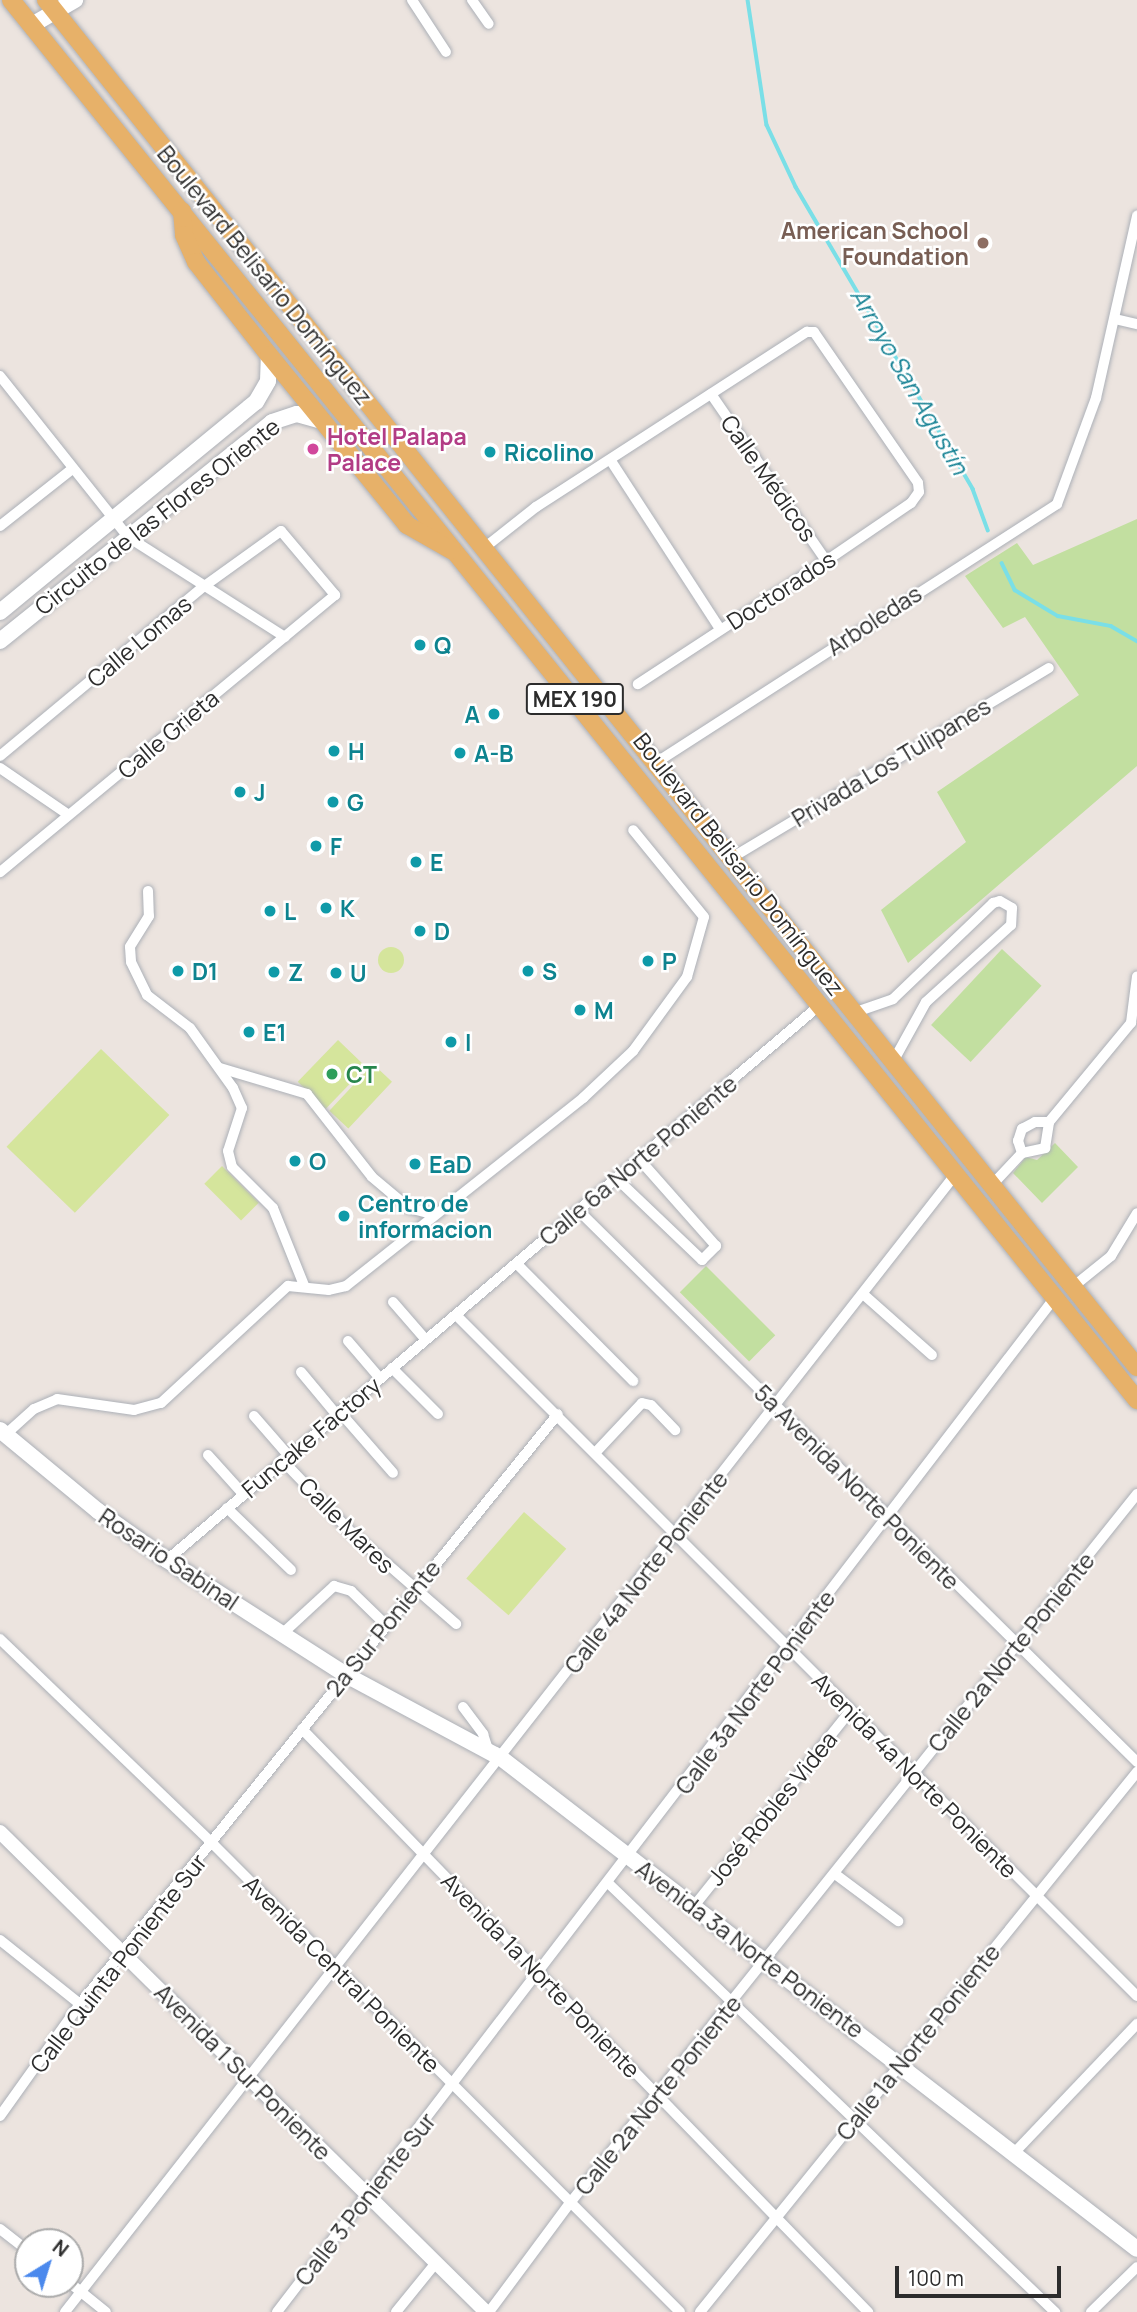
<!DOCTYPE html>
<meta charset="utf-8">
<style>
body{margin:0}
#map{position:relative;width:1137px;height:2312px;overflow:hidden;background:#ece4df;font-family:Manrope,sans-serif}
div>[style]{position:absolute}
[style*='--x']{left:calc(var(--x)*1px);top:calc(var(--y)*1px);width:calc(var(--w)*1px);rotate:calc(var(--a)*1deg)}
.green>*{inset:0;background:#c2dfa0;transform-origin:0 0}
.pitch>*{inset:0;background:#d5e59c;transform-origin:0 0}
.round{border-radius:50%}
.stream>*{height:3.5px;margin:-1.75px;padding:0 1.75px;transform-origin:1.75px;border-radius:1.75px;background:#7adfe7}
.roads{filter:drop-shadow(0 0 2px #acb0b7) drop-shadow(0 0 2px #acb0b7)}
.minor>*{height:10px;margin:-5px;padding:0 5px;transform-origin:5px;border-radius:5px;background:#fff}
.tertiary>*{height:14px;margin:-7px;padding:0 7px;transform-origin:7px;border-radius:7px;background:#fff}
.secondary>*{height:16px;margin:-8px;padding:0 8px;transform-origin:8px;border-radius:8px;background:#fff}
.primary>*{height:18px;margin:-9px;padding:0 9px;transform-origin:9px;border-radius:9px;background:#e7b169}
.dots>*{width:19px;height:19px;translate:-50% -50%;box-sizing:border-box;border:4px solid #fff;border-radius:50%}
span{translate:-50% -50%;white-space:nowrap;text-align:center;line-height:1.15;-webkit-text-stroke:5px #fff;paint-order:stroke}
.shield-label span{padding:2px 5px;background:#fff;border:2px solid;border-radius:5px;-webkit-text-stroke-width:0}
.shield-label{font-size:21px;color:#2c2c2c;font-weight:700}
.education-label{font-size:23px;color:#785e54;font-weight:700}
.right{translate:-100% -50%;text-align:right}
.street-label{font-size:23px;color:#2c2c2c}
.hotel-label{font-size:23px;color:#b23c85;font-weight:700}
.left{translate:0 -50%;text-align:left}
.culture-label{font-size:23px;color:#0d838f;font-weight:700}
.leisure-label{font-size:23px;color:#27864d;font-weight:700}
.water-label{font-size:24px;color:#178294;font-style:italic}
.north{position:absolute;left:14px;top:2228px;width:70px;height:70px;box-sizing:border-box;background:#fff;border:2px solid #ababab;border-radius:50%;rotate:38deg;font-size:19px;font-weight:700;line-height:28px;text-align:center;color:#2c2c2c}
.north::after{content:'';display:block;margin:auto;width:24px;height:32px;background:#4b89ed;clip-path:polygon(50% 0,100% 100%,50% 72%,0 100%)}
.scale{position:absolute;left:895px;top:2266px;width:166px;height:32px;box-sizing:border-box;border:4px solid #2c2c2c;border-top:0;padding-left:9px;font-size:21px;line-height:24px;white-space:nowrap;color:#2c2c2c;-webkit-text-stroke:5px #fff;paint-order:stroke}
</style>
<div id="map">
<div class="green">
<i style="clip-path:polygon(1137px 519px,1137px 766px,908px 963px,881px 910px,966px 842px,937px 792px,1079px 695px,1025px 617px,1003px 628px,965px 576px,1017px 543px,1033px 565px)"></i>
<i style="left:1002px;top:949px;width:54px;height:104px;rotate:43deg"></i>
<i style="clip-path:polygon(1055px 1143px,1078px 1167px,1042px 1203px,1013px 1173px,1026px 1157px,1037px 1160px)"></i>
<i style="left:706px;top:1266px;width:98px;height:37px;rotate:45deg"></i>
</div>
<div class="pitch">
<i class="round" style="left:378px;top:947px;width:26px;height:26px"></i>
<i style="left:338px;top:1040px;width:39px;height:58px;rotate:44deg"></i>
<i style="left:101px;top:1049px;width:95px;height:136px;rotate:44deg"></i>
<i style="left:373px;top:1064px;width:26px;height:64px;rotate:43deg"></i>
<i style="left:222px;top:1166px;width:52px;height:25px;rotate:45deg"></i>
<i style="left:524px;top:1512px;width:56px;height:88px;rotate:41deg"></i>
</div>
<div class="stream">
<i style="--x:748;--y:0;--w:126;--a:81.4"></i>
<i style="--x:767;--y:125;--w:68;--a:64.9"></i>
<i style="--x:796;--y:187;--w:350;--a:59.6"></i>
<i style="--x:973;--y:489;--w:44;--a:69.9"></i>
<i style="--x:1002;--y:563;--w:30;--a:64"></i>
<i style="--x:1015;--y:590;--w:50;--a:31.2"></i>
<i style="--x:1058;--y:616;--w:54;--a:10.7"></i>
<i style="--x:1111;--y:626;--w:30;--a:30"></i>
</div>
<div class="roads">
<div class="minor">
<i style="--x:412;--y:0;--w:62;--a:56.8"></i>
<i style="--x:472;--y:0;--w:29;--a:55"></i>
<i style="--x:1115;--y:319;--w:23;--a:13"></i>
<i style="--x:0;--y:376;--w:206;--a:51.5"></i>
<i style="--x:128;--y:537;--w:186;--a:32.5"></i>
<i style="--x:711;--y:394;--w:203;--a:55.4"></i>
<i style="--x:611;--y:461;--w:200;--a:57"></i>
<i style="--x:0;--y:526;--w:90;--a:-38.3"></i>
<i style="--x:484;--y:548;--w:66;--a:-38.3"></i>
<i style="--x:536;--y:507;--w:323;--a:-32.9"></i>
<i style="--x:807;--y:332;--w:7;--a:0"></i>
<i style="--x:814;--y:332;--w:183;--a:55.4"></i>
<i style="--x:918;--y:483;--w:9;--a:84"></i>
<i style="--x:919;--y:492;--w:14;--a:126"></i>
<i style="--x:911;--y:503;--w:103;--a:145.7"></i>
<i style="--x:826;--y:561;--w:225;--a:146.8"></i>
<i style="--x:0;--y:756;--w:264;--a:-39.8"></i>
<i style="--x:203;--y:587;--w:96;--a:-35.7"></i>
<i style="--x:281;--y:531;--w:84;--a:49.8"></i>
<i style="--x:335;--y:595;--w:435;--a:140.4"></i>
<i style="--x:657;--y:762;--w:476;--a:-32.8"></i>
<i style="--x:1057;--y:504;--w:113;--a:-69.8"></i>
<i style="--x:1096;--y:398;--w:187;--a:-77.3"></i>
<i style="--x:0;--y:768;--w:83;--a:34.3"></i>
<i style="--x:733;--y:857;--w:368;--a:-30.9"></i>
<i style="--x:148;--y:891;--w:25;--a:88"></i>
<i style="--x:149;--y:916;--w:36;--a:122"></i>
<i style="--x:130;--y:947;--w:15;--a:86"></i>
<i style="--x:131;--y:962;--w:37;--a:64"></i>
<i style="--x:147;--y:995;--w:54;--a:37.5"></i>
<i style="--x:190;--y:1028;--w:74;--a:54.4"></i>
<i style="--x:233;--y:1088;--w:22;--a:66"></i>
<i style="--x:242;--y:1108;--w:45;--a:108"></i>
<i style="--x:228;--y:1151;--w:16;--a:76"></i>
<i style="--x:232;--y:1167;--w:58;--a:45"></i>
<i style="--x:273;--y:1208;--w:83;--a:68.1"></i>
<i style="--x:856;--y:1012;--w:39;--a:-19"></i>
<i style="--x:893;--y:999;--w:139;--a:-43.8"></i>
<i style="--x:993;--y:903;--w:7;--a:-16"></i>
<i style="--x:1000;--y:901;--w:14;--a:30"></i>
<i style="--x:1012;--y:908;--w:17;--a:93"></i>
<i style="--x:1011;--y:925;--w:115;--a:137.8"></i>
<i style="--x:926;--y:1002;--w:66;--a:118.9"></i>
<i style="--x:220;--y:1068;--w:91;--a:16.6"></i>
<i style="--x:307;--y:1094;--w:105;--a:51.9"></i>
<i style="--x:372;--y:1177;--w:48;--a:40"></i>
<i style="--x:409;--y:1208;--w:24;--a:15"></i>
<i style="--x:1022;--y:1153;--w:13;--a:-108"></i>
<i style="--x:1018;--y:1141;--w:13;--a:-72"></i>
<i style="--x:1022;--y:1129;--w:15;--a:-28"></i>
<i style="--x:1035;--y:1122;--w:14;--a:0"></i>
<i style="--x:616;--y:1178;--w:119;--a:43.6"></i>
<i style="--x:702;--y:1260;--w:20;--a:-45"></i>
<i style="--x:716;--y:1246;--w:116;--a:-131.5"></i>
<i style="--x:992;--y:1185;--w:44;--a:-46.8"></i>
<i style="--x:1022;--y:1153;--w:24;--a:-12"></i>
<i style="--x:1045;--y:1148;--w:26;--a:-81"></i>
<i style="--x:1049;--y:1122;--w:129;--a:-50.4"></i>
<i style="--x:1131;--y:1023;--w:47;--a:-82.7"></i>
<i style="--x:578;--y:1210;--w:786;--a:44.64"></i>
<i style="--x:517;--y:1264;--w:165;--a:45.2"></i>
<i style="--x:1074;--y:1286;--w:48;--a:-39"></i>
<i style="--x:1111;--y:1256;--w:50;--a:-58.8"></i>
<i style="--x:863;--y:1294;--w:92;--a:41.5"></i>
<i style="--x:393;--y:1302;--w:50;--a:49"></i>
<i style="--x:456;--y:1315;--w:963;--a:45"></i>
<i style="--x:348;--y:1341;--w:48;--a:49.3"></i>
<i style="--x:392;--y:1368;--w:65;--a:45"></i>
<i style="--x:301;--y:1372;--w:55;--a:50.2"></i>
<i style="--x:339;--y:1411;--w:82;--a:48.9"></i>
<i style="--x:254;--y:1416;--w:52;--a:48.9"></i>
<i style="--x:5;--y:1435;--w:39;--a:-42"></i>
<i style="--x:34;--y:1409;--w:25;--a:-23"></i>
<i style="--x:57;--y:1399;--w:78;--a:8.1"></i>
<i style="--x:134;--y:1410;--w:28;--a:-15"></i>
<i style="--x:161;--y:1403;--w:173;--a:-42.7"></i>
<i style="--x:288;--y:1286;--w:41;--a:5.6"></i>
<i style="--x:329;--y:1290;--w:17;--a:-13"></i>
<i style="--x:346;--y:1286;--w:303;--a:-38.4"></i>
<i style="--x:583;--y:1098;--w:69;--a:-43.2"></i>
<i style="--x:633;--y:1051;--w:92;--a:-53.9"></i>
<i style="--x:687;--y:977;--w:62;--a:-74.2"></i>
<i style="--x:704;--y:917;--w:112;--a:-129.2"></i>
<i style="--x:596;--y:1452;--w:67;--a:-46.8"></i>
<i style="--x:642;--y:1403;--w:9;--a:13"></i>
<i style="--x:651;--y:1405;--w:35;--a:46"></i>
<i style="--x:208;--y:1455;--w:52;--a:48.1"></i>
<i style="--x:282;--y:1460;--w:103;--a:46.2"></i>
<i style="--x:353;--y:1534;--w:137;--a:41.1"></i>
<i style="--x:227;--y:1508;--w:89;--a:44.1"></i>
<i style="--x:167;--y:1560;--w:857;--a:-40.36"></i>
<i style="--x:282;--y:1634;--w:71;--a:-42.7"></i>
<i style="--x:334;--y:1586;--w:18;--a:16"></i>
<i style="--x:351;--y:1591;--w:49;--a:44.2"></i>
<i style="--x:0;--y:1639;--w:296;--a:43.9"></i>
<i style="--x:213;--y:1844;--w:661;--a:45.06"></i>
<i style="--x:463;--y:1707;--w:34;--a:53"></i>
<i style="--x:483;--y:1734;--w:19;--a:72"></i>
<i style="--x:302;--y:1729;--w:813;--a:45.85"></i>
<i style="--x:835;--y:1874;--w:79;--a:36.7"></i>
<i style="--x:608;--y:1883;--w:620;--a:43.82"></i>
<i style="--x:694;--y:1906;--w:251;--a:-51.3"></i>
<i style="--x:0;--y:1940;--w:102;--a:38.7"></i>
<i style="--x:0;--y:2116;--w:138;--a:-54.5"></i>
<i style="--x:80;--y:2004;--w:759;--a:-50.99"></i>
<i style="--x:1015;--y:2152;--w:177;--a:-46.4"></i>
<i style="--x:0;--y:2229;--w:36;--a:38"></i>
<i style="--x:70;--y:2283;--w:46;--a:38.9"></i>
<i style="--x:65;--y:2312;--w:1444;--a:-51.95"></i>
<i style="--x:277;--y:2312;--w:1280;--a:-52.52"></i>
<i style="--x:396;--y:2312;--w:62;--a:-50.9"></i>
<i style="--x:489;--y:2312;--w:136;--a:-53.4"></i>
<i style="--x:570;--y:2203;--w:908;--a:-51.35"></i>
<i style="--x:700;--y:2312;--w:695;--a:-51.02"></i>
<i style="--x:1091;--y:2312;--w:64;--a:-44.4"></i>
</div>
<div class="tertiary">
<i style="--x:0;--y:1832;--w:683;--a:44.64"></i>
</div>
<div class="secondary">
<i style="--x:32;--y:25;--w:50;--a:-30.2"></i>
<i style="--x:0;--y:612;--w:331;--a:-39.4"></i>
<i style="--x:256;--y:402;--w:24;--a:-60"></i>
<i style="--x:268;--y:381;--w:26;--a:-88"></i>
<i style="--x:0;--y:641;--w:349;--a:-38.8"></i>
<i style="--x:272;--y:422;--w:26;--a:-18"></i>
<i style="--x:297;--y:414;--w:26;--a:16"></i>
<i style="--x:0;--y:1430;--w:127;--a:39.6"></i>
<i style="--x:98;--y:1511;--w:85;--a:35.4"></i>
<i style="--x:167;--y:1560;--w:213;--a:32.7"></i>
<i style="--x:346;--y:1675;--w:176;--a:28.2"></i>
<i style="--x:501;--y:1758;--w:803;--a:37.67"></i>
</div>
<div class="primary">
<i style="--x:11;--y:0;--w:1797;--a:51.19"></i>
<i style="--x:46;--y:0;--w:1749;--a:51.41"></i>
<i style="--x:182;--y:211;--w:24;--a:85"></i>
<i style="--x:184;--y:235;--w:30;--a:66"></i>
<i style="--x:196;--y:262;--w:118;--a:51.9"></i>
<i style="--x:269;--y:355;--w:219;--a:50.9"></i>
<i style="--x:407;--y:525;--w:51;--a:29.6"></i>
</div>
</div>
<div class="dots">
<i style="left:983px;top:243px;background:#8d6e63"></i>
<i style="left:313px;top:449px;background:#d1479c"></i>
<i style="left:490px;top:452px;background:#0f9aa8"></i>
<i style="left:420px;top:645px;background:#0f9aa8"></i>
<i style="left:494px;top:714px;background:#0f9aa8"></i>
<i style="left:334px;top:751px;background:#0f9aa8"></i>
<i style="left:460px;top:753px;background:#0f9aa8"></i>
<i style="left:240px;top:792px;background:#0f9aa8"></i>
<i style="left:333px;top:802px;background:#0f9aa8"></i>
<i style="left:316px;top:846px;background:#0f9aa8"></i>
<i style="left:416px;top:862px;background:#0f9aa8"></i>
<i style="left:326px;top:908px;background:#0f9aa8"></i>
<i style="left:270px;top:911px;background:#0f9aa8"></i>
<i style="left:420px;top:931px;background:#0f9aa8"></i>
<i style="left:648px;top:961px;background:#0f9aa8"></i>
<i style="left:178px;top:971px;background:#0f9aa8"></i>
<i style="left:528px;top:971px;background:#0f9aa8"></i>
<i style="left:274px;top:972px;background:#0f9aa8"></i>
<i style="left:336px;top:973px;background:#0f9aa8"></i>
<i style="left:580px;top:1010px;background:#0f9aa8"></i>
<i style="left:249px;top:1032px;background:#0f9aa8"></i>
<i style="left:451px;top:1042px;background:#0f9aa8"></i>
<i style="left:332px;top:1074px;background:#2e9e5b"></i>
<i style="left:295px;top:1161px;background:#0f9aa8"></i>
<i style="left:415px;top:1164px;background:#0f9aa8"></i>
<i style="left:344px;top:1216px;background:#0f9aa8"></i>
</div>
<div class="shield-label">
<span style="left:575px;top:699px">MEX 190</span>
</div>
<div class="education-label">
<span class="right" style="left:969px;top:243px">American School<br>Foundation</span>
</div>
<div class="street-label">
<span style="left:265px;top:275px;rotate:51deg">Boulevard Belisario Domínguez</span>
<span style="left:769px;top:478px;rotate:55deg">Calle Médicos</span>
<span style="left:157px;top:516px;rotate:-38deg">Circuito de las Flores Oriente</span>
<span style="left:781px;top:590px;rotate:-33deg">Doctorados</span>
<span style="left:874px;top:620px;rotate:-33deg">Arboledas</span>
<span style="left:139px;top:641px;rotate:-40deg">Calle Lomas</span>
<span style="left:168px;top:734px;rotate:-40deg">Calle Grieta</span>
<span style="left:891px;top:762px;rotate:-31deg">Privada Los Tulipanes</span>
<span style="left:739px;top:864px;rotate:52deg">Boulevard Belisario Domínguez</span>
<span style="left:638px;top:1160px;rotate:-40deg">Calle 6a Norte Poniente</span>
<span style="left:311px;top:1437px;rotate:-40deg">Funcake Factory</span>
<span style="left:857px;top:1487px;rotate:45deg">5a Avenida Norte Poniente</span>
<span style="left:347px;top:1525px;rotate:45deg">Calle Mares</span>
<span style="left:169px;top:1559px;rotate:34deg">Rosario Sabinal</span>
<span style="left:646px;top:1572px;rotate:-52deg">Calle 4a Norte Poniente</span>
<span style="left:383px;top:1628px;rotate:-51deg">2a Sur Poniente</span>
<span style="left:1011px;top:1652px;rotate:-51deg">Calle 2a Norte Poniente</span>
<span style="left:755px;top:1692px;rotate:-53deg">Calle 3a Norte Poniente</span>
<span style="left:915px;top:1775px;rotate:45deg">Avenida 4a Norte Poniente</span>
<span style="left:772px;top:1808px;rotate:-51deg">José Robles Videa</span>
<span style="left:750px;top:1949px;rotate:37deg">Avenida 3a Norte Poniente</span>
<span style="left:118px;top:1963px;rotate:-52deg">Calle Quinta Poniente Sur</span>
<span style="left:342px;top:1974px;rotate:45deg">Avenida Central Poniente</span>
<span style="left:541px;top:1975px;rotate:46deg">Avenida 1a Norte Poniente</span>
<span style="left:918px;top:2042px;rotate:-51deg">Calle 1a Norte Poniente</span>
<span style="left:243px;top:2072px;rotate:45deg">Avenida 1 Sur Poniente</span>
<span style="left:658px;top:2095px;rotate:-51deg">Calle 2a Norte Poniente</span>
<span style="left:365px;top:2199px;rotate:-52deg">Calle 3 Poniente Sur</span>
</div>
<div class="hotel-label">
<span class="left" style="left:327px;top:449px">Hotel Palapa<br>Palace</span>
</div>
<div class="culture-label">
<span class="left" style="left:504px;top:452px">Ricolino</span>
<span class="left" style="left:434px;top:645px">Q</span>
<span class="right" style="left:480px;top:714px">A</span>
<span class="left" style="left:348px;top:751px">H</span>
<span class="left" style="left:474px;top:753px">A-B</span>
<span class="left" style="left:254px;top:792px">J</span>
<span class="left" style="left:347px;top:802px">G</span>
<span class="left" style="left:330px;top:846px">F</span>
<span class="left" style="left:430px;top:862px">E</span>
<span class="left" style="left:340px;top:908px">K</span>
<span class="left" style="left:284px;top:911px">L</span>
<span class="left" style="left:434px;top:931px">D</span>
<span class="left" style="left:662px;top:961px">P</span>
<span class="left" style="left:192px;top:971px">D1</span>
<span class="left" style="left:542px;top:971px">S</span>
<span class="left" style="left:288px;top:972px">Z</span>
<span class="left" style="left:350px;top:973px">U</span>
<span class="left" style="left:594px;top:1010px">M</span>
<span class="left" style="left:263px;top:1032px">E1</span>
<span class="left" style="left:465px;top:1042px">I</span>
<span class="left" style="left:309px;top:1161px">O</span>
<span class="left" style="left:429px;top:1164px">EaD</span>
<span class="left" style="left:358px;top:1216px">Centro de<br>informacion</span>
</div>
<div class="leisure-label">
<span class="left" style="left:346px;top:1074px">CT</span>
</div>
<div class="water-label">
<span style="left:910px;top:381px;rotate:60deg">Arroyo San Agustín</span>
</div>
<div class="north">N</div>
<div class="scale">100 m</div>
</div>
